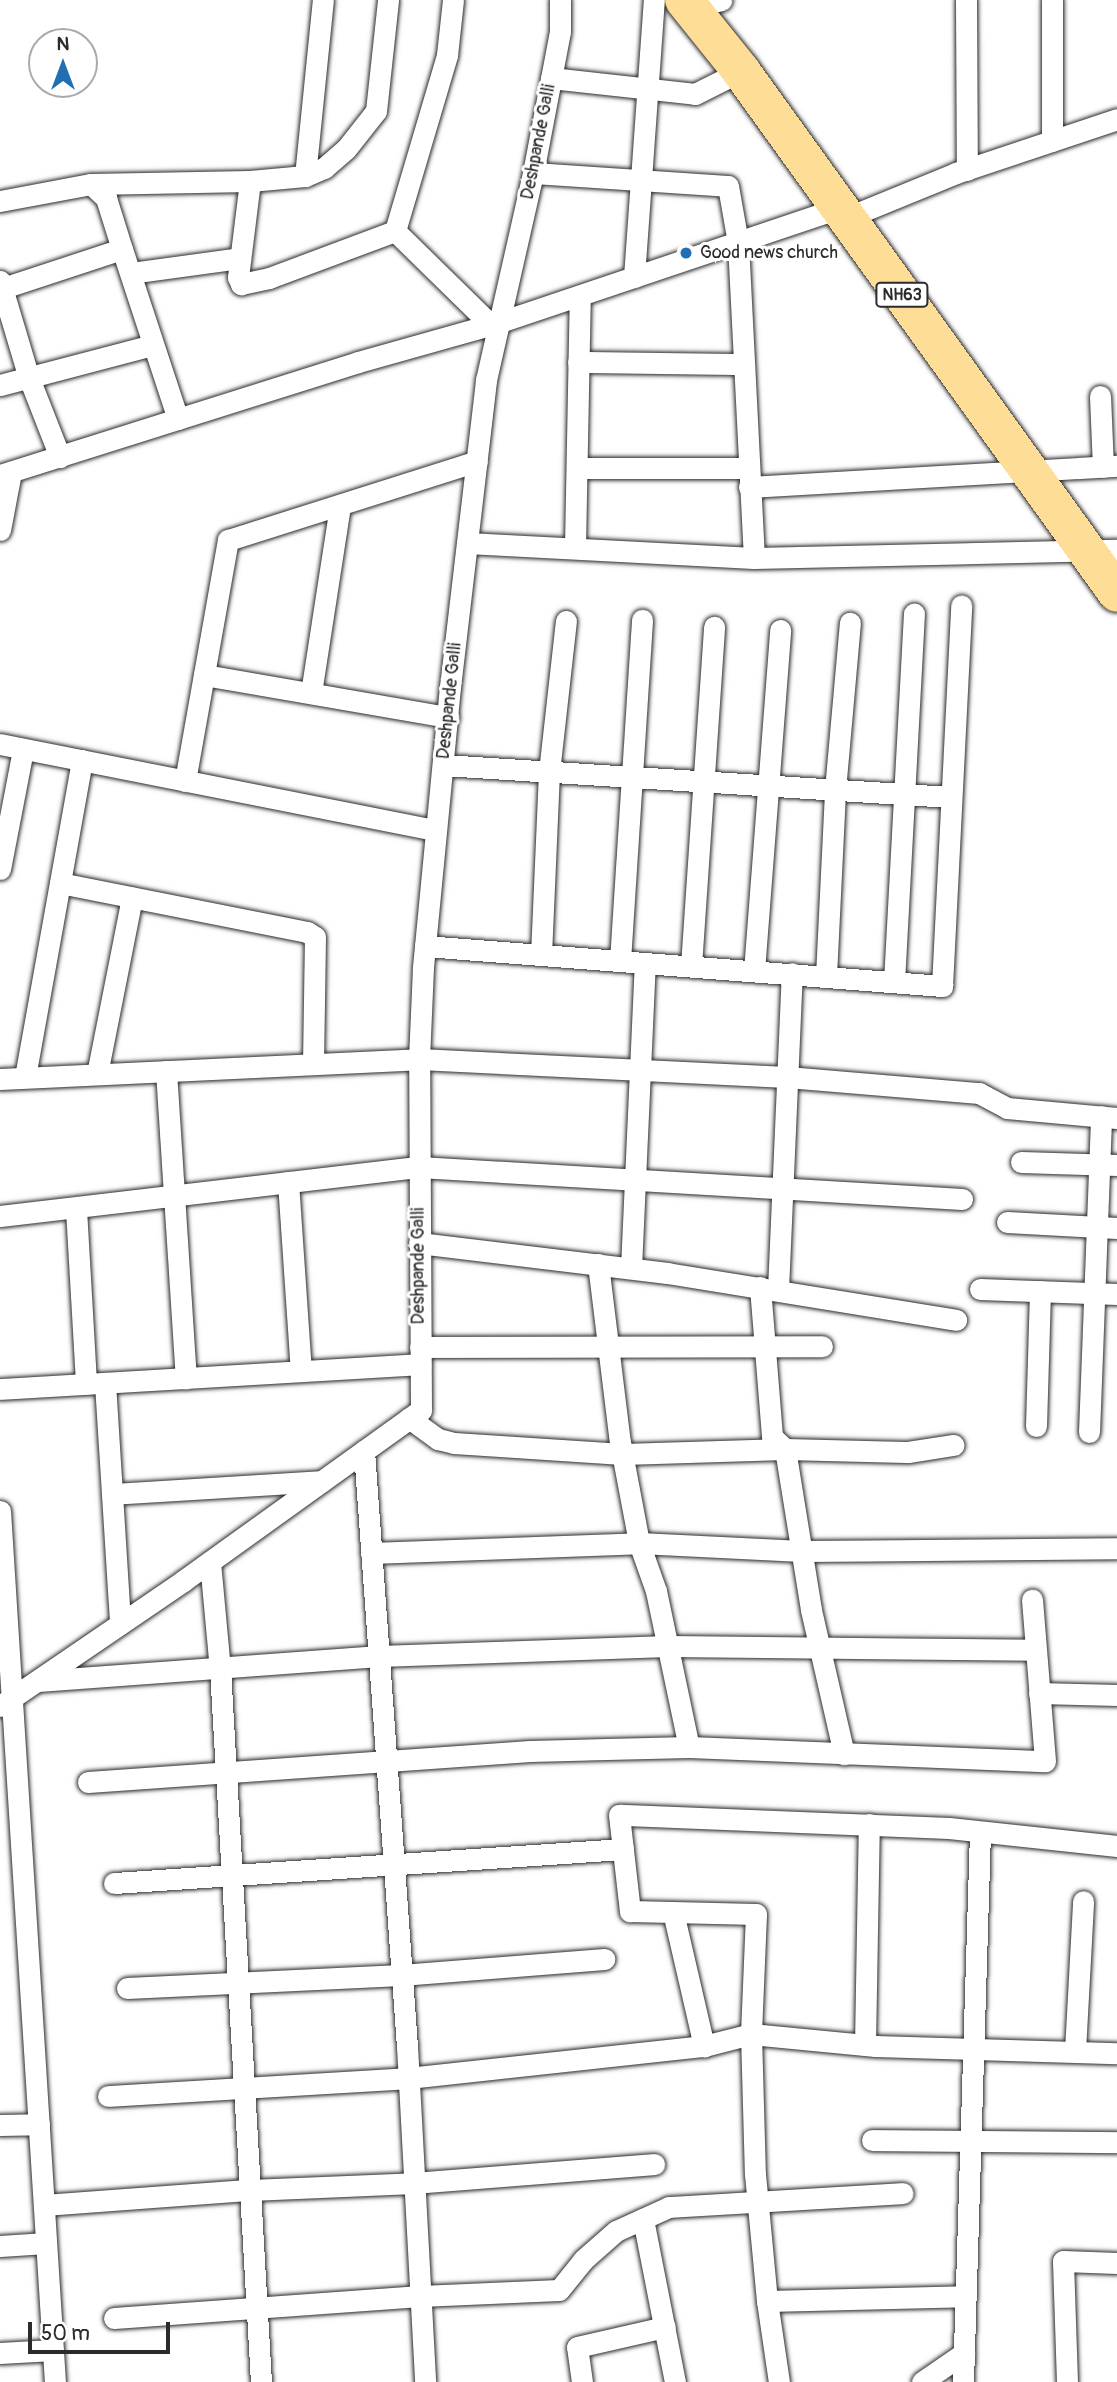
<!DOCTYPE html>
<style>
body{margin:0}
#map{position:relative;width:1117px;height:2382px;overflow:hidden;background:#fff;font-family:Pangolin,sans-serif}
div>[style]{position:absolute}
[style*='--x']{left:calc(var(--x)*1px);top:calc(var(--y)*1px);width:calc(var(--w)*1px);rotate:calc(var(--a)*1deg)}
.roads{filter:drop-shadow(0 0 2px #2b2b2b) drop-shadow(0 0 2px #2b2b2b)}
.street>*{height:21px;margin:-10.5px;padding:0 10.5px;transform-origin:10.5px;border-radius:10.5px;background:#fff}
.highway>*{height:38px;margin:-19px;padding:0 19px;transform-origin:19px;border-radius:19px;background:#fedd96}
.dots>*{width:19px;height:19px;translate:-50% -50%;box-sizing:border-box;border:4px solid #fff;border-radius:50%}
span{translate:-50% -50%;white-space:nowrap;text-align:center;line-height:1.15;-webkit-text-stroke:6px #fff;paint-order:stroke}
.shield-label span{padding:2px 5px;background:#fff;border:2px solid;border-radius:5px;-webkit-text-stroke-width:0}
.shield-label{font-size:16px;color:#2b2b2b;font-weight:700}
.street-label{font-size:18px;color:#2b2b2b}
.poi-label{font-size:18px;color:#2b2b2b}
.left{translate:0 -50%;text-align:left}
.north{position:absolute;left:28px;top:28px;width:70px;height:70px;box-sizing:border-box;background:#fff;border:2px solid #aaa;border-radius:50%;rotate:0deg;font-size:19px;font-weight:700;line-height:28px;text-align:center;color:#2b2b2b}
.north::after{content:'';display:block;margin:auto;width:24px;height:32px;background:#1f6fb2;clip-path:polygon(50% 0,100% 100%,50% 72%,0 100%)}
.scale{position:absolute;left:28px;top:2322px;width:142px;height:32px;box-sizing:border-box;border:4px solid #2b2b2b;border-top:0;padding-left:9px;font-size:21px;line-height:24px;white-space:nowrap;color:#2b2b2b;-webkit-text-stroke:5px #fff;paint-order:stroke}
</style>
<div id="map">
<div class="roads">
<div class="street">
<i style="--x:966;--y:0;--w:170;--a:89.7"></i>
<i style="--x:1052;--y:0;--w:141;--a:90"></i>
<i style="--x:689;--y:7;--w:33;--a:-12"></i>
<i style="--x:551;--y:78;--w:145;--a:6.3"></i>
<i style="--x:695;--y:94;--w:51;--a:-26.6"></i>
<i style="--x:533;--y:173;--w:195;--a:3.8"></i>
<i style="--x:728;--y:186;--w:58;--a:80"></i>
<i style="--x:738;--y:243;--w:315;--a:87.1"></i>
<i style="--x:305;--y:176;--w:177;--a:-84.2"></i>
<i style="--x:250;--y:181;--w:97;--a:97.1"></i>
<i style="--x:238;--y:277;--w:8;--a:67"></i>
<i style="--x:241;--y:284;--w:29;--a:-12"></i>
<i style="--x:269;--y:278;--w:134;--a:-20.5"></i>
<i style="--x:395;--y:231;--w:134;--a:44.4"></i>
<i style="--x:91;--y:184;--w:159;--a:-1.1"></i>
<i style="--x:250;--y:181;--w:55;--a:-5.2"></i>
<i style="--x:305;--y:176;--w:21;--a:-23"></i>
<i style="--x:324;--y:168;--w:29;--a:-41"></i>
<i style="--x:346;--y:149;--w:48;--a:-51.7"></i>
<i style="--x:376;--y:111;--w:112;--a:-83.8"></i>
<i style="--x:0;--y:201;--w:93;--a:-10.6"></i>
<i style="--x:91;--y:184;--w:21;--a:43"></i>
<i style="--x:106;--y:198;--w:53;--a:72.6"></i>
<i style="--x:846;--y:218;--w:119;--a:-22.2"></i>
<i style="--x:956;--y:173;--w:170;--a:-18.5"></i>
<i style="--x:395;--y:231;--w:184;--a:-73.5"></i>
<i style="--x:447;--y:55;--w:55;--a:-83.8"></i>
<i style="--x:131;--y:273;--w:110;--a:-7.8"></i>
<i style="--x:634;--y:277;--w:278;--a:-85.9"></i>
<i style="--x:0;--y:281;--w:101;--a:73.4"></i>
<i style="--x:29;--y:378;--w:85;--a:68.6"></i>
<i style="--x:0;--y:289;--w:128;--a:-18.2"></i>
<i style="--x:122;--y:249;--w:179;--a:71.8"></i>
<i style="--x:578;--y:362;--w:165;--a:0.7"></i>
<i style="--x:0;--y:385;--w:158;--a:-14.7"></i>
<i style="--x:1100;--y:396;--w:71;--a:87.6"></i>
<i style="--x:577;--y:468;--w:171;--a:0"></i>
<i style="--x:0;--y:475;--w:375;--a:-17.5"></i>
<i style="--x:358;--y:362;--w:148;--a:-15.7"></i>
<i style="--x:500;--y:322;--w:358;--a:-18.6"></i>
<i style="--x:749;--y:487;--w:369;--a:-3.3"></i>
<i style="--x:0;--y:530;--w:59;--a:-79.3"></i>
<i style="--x:467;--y:543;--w:287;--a:3"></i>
<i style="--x:754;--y:558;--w:363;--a:-1.3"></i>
<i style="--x:575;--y:547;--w:251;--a:-88.9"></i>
<i style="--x:204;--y:675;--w:248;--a:9.8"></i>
<i style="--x:311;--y:693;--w:190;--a:-81.2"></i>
<i style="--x:0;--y:744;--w:444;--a:11.2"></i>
<i style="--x:443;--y:765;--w:508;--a:3.61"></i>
<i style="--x:185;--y:781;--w:245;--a:-79.9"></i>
<i style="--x:228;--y:540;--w:261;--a:-17.6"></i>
<i style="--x:0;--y:869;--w:122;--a:-79.1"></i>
<i style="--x:60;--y:883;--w:252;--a:11.2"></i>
<i style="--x:307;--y:932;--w:9;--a:32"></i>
<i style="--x:315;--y:937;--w:127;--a:90.9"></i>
<i style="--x:425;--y:946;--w:519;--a:4.42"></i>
<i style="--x:942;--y:986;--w:381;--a:-87.1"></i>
<i style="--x:541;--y:955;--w:183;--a:-87.5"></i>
<i style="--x:549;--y:772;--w:152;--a:-83.6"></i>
<i style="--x:620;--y:961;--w:342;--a:-86.3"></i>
<i style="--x:691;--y:966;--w:340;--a:-86.1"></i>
<i style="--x:754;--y:971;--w:342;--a:-85.6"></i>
<i style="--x:826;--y:976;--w:186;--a:-87.2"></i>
<i style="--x:835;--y:790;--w:168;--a:-84.9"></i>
<i style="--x:894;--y:982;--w:369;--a:-86.9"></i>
<i style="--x:166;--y:1071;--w:308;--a:86.3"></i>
<i style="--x:97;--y:1074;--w:180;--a:-78.8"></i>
<i style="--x:25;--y:1077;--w:322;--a:-79.8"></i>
<i style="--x:0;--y:1079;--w:419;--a:-2.7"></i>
<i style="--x:419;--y:1059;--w:368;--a:2.8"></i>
<i style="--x:787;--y:1077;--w:193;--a:4.8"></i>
<i style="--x:979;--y:1093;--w:32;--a:28"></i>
<i style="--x:1007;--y:1108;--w:110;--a:5.2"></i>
<i style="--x:1021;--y:1162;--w:96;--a:1.8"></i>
<i style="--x:288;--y:1182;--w:189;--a:86.1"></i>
<i style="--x:76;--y:1209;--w:175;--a:86.7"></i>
<i style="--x:0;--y:1216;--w:422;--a:-6.7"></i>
<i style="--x:419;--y:1167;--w:544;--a:3.37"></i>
<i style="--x:1007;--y:1222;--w:110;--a:3.1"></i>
<i style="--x:419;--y:1243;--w:250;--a:6.9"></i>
<i style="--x:667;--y:1273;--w:293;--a:9.2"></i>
<i style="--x:598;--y:1264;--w:179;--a:83"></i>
<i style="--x:620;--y:1442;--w:103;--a:79.3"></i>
<i style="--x:639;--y:1543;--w:51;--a:70.5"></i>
<i style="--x:656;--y:1591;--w:159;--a:78.1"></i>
<i style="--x:631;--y:1268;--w:305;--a:-87.4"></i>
<i style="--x:760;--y:1287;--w:150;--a:85.4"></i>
<i style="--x:772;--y:1437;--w:18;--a:43"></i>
<i style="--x:785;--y:1449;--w:163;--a:80.8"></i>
<i style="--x:811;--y:1610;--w:148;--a:77.1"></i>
<i style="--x:980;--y:1289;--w:137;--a:2.1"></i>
<i style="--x:778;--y:1290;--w:317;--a:-87.5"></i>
<i style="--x:420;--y:1347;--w:402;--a:-0.1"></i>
<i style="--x:105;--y:1383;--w:241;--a:86.4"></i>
<i style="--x:0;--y:1389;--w:421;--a:-3.4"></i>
<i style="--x:409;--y:1418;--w:36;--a:36"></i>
<i style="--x:438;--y:1439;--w:16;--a:14"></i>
<i style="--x:454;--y:1443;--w:169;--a:3.7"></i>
<i style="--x:623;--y:1454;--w:162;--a:-1.8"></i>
<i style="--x:785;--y:1449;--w:123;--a:1.4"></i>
<i style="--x:908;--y:1452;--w:46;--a:-8.8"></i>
<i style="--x:1036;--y:1426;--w:135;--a:-88.3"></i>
<i style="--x:1089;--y:1432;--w:316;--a:-87.8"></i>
<i style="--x:364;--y:1451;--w:597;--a:85.87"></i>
<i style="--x:407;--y:2046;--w:336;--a:86.9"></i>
<i style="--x:112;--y:1494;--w:210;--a:-3.5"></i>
<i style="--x:0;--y:1511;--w:873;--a:86.39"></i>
<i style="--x:371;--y:1553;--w:268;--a:-2.1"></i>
<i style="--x:639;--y:1543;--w:163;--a:2.8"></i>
<i style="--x:802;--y:1551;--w:315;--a:-0.5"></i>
<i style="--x:210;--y:1562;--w:107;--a:84.7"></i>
<i style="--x:220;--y:1669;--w:714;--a:86.71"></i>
<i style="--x:38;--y:1681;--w:342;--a:-4.2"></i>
<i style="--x:379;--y:1656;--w:289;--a:-2"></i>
<i style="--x:668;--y:1646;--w:368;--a:0.6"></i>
<i style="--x:1039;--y:1693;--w:78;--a:1.5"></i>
<i style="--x:0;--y:1706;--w:222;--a:-34.3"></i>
<i style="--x:183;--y:1581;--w:293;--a:-35.7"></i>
<i style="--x:421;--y:1410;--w:351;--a:-90.3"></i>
<i style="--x:419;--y:1059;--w:92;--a:-87.5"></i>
<i style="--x:423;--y:967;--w:281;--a:-84.5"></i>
<i style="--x:450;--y:687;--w:309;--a:-83.3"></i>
<i style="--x:486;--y:380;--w:212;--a:-77.2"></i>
<i style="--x:533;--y:173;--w:145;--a:-79.2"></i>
<i style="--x:560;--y:31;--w:31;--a:-90"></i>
<i style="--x:88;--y:1782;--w:443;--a:-4"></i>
<i style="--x:530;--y:1751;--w:159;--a:-1.4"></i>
<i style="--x:689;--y:1747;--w:356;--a:2.3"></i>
<i style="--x:1045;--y:1761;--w:162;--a:-94.6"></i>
<i style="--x:1117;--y:1846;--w:169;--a:-173.9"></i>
<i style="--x:949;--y:1828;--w:330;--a:-177.7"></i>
<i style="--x:619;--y:1815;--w:97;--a:83.5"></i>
<i style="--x:630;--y:1911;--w:126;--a:1.4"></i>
<i style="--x:756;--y:1914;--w:120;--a:92.4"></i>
<i style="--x:751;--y:2034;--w:125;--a:5.5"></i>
<i style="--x:875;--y:2046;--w:242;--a:1.7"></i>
<i style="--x:114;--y:1883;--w:510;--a:-3.82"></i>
<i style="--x:673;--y:1912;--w:138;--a:77"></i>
<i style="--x:127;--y:1988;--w:274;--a:-2.7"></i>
<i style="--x:401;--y:1975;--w:204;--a:-4.5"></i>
<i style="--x:865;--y:2045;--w:221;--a:-89"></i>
<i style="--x:1075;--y:2051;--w:150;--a:-86.9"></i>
<i style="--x:108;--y:2096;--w:301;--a:-3.4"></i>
<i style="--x:408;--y:2078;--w:298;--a:-6.2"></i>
<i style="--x:704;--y:2046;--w:49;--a:-14.3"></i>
<i style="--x:751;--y:2034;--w:140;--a:88.4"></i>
<i style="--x:755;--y:2174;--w:128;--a:84.6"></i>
<i style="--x:767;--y:2301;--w:82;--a:81.6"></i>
<i style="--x:0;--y:2125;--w:39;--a:-1"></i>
<i style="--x:872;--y:2140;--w:245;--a:0.5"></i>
<i style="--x:44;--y:2205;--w:207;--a:-4.2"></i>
<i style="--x:250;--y:2190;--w:164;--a:-2.4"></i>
<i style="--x:414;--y:2183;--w:241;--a:-4.5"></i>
<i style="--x:643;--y:2219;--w:166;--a:78.9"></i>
<i style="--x:0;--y:2246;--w:46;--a:-3.7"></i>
<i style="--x:767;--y:2301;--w:198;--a:-1.4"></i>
<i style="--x:114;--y:2318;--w:307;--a:-4.1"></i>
<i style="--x:420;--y:2296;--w:139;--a:-2.5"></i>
<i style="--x:559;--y:2290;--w:38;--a:-51"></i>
<i style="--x:583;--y:2260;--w:44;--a:-41.3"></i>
<i style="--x:616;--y:2231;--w:58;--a:-24.4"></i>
<i style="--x:669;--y:2207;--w:234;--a:-3.4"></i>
<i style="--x:0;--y:2353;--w:53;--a:-3.2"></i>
<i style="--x:582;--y:2382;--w:35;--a:-98"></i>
<i style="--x:577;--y:2347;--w:90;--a:-12.8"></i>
<i style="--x:922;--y:2382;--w:51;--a:-34.6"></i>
<i style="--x:963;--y:2382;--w:550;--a:-88.23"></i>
<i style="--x:1067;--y:2382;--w:121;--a:-91.9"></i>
<i style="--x:1063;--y:2261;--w:54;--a:2.1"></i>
</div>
<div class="highway">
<i style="--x:684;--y:0;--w:91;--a:51.2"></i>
<i style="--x:741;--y:71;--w:643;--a:54.23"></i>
</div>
</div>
<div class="dots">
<i style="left:686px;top:253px;background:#1f6fb2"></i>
</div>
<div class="shield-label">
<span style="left:902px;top:295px">NH63</span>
</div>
<div class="street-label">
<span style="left:539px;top:142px;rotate:-79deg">Deshpande Galli</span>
<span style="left:450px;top:701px;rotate:-84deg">Deshpande Galli</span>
<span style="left:419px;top:1266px;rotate:-90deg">Deshpande Galli</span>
</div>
<div class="poi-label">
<span class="left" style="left:700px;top:253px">Good news church</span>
</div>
<div class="north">N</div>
<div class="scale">50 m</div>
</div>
